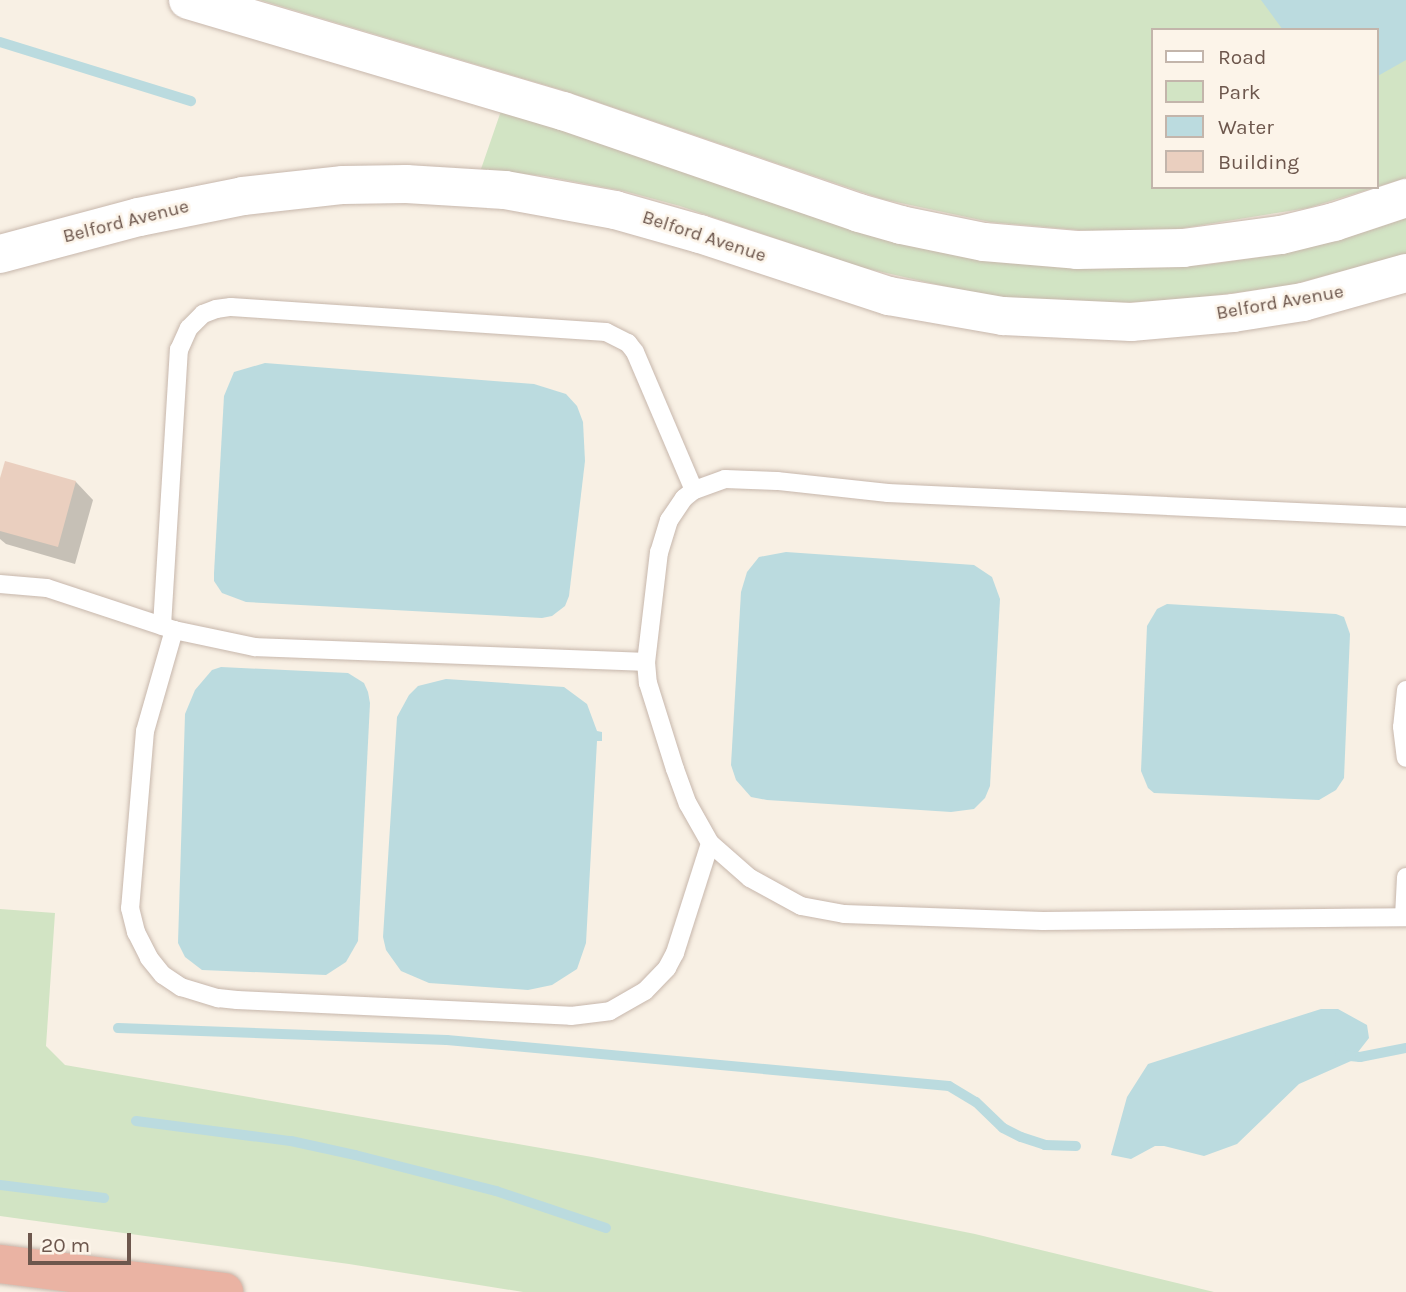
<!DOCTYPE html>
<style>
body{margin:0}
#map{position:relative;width:1406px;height:1292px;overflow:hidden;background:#f8f0e4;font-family:Karla,sans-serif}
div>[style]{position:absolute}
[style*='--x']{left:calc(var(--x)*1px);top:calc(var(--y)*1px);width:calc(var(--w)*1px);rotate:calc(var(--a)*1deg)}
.green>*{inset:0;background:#d2e4c4}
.water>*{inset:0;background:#bbdbdf}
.shadow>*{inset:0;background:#0003}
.stream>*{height:10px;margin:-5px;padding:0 5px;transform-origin:5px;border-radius:5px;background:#bbdbdf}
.building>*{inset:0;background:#eacfbf}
.roads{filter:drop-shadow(0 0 2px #c7b7ac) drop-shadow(0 0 2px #c7b7ac)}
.service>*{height:18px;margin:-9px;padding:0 9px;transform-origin:9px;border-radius:9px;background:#fff}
.secondary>*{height:38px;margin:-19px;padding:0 19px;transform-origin:19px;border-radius:19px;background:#fff}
.motorway>*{height:38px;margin:-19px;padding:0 19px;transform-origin:19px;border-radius:19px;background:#eab3a3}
span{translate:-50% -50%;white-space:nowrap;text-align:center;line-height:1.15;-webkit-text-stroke:5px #fcf4e9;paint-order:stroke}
.street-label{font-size:19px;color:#6d574d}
.legend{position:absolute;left:1151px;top:28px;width:228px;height:161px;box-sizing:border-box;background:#fcf4e9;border:2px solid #c3b5ab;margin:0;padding:9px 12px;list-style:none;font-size:21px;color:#6d574d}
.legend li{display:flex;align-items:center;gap:14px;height:35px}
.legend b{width:35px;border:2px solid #c3b5ab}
.scale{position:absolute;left:28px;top:1233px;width:103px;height:32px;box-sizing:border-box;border:4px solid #6d574d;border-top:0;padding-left:9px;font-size:21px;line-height:24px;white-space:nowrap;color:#6d574d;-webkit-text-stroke:5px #fcf4e9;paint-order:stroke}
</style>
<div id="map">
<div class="green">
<i style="clip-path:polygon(evenodd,260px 0,1406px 0,1406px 178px,1308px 208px,1171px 230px,1100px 232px,990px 222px,882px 199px,562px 90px,260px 0,1152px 30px,1376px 30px,1376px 187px,1152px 187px,1152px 30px)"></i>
<i style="clip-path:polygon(501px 111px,981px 260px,1092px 269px,1205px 265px,1280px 254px,1346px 238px,1406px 218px,1406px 254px,1287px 286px,1195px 298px,1122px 303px,1011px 298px,970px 292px,860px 267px,680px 206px,624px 191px,544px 176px,481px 169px)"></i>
<i style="clip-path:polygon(0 909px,55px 913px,46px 1046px,65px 1065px,592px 1157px,975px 1234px,1214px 1292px,523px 1292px,349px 1264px,0 1216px)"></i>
</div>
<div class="water">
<i style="clip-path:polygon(1261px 0,1406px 0,1406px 60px,1376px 77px,1376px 30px,1283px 30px)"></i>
<i style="clip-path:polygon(265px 363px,534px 384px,566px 394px,577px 406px,583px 422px,585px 461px,569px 596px,565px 606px,552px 616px,542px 618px,246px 602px,222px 593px,214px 581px,214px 573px,224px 396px,234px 372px)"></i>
<i style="clip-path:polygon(786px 552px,974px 565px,992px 577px,1000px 599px,990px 786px,985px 798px,974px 809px,951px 812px,767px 800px,751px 797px,736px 780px,731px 765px,741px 592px,747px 572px,759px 557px)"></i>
<i style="clip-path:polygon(1167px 604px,1336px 614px,1344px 617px,1350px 634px,1344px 778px,1336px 790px,1319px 800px,1154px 793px,1148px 788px,1141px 771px,1147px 626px,1157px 609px)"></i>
<i style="clip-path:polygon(221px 667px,348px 673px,364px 683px,368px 692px,370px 703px,358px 941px,346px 962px,326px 975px,202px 970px,185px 957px,178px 943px,185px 714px,195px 690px,212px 670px)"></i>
<i style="clip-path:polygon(446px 679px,564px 687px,587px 704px,597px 731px,602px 732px,602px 741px,597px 741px,586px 943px,577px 969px,552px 985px,528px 990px,429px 983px,401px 971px,386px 950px,383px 937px,397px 717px,409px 695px,418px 686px)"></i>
<i style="clip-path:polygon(1321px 1009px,1338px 1009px,1367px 1025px,1369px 1038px,1351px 1061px,1299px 1084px,1237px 1144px,1204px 1156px,1164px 1146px,1155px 1146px,1131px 1159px,1111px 1155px,1127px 1097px,1148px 1064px)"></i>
</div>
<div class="shadow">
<i style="clip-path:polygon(76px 482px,93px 500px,75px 564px,6px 544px,0 539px,0 485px)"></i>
</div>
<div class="stream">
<i style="--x:0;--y:42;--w:200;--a:17.2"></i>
<i style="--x:118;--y:1028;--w:329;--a:2.1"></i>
<i style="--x:447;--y:1040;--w:504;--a:5.24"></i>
<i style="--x:949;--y:1086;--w:31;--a:31"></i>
<i style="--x:976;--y:1102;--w:37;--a:44"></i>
<i style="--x:1003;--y:1128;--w:20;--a:27"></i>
<i style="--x:1021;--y:1137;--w:25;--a:18"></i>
<i style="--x:1045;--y:1145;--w:31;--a:2"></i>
<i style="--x:1340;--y:1055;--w:20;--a:6"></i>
<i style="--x:1360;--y:1057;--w:47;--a:-11.1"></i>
<i style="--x:136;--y:1121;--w:156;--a:7.4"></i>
<i style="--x:291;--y:1141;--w:66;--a:12.3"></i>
<i style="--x:355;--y:1155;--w:146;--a:14.3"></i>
<i style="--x:496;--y:1191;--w:116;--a:18.6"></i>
<i style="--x:0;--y:1185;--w:105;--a:7.1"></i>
</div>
<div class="building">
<i style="clip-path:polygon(5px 461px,76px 481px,58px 547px,0 531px,0 478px)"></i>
</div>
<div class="roads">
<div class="service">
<i style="--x:1406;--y:517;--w:519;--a:-177.35"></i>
<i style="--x:888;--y:493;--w:112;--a:-173.8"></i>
<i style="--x:777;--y:481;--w:52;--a:-177.8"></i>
<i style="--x:725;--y:479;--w:33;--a:160"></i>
<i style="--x:694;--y:490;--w:13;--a:141"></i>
<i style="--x:684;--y:498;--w:27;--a:124"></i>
<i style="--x:669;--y:520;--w:34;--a:107"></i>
<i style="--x:659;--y:552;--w:111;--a:96.7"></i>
<i style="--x:646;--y:662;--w:21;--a:85"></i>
<i style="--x:648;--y:683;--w:90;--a:72.6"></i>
<i style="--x:675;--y:769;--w:37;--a:70"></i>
<i style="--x:688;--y:804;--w:45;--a:60.6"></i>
<i style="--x:710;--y:843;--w:53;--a:41.2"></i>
<i style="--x:750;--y:878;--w:58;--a:28.8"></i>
<i style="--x:801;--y:906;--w:44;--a:10.5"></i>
<i style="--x:844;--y:914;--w:199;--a:2"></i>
<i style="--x:1043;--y:921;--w:363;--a:-0.6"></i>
<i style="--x:0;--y:584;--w:47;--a:4.9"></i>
<i style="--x:47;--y:588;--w:134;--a:18.3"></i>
<i style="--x:174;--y:630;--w:83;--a:11.9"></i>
<i style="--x:255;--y:647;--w:391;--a:2.2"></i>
<i style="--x:162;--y:626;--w:277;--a:-86.5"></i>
<i style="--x:179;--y:350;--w:24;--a:-66"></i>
<i style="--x:189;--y:328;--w:20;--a:-45"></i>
<i style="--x:203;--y:314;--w:14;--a:-21"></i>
<i style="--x:216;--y:309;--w:15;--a:-8"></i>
<i style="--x:231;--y:307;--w:376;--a:3.8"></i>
<i style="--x:606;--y:332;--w:25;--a:27"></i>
<i style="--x:628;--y:343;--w:11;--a:52"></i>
<i style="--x:635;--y:352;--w:150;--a:66.9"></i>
<i style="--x:174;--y:630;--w:105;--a:106"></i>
<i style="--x:145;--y:731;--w:178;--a:94.8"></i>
<i style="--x:130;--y:908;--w:25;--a:76"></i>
<i style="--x:136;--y:932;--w:29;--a:63"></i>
<i style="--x:149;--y:958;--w:22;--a:51"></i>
<i style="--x:163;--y:975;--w:22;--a:34"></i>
<i style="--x:181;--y:987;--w:39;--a:17"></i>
<i style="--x:218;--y:998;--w:19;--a:6"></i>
<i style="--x:237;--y:1000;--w:334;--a:2.7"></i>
<i style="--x:571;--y:1016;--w:39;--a:-7"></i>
<i style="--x:610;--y:1011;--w:40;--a:-29.7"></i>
<i style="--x:645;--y:991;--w:32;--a:-46"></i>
<i style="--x:667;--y:968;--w:17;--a:-62"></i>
<i style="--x:675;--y:953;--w:115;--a:-72.3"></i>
<i style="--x:1406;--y:690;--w:37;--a:96"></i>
<i style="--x:1402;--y:727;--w:31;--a:83"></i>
<i style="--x:1404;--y:917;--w:40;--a:-87.1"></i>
</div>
<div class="secondary">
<i style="--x:188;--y:0;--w:391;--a:16.5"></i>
<i style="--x:563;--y:111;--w:313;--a:19"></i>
<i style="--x:859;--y:213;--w:44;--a:15.9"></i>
<i style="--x:901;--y:225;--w:85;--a:11.6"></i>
<i style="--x:984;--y:242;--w:93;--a:4.9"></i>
<i style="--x:1077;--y:250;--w:106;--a:-1.1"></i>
<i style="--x:1183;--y:248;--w:99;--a:-7.6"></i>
<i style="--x:1281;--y:235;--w:55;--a:-13.8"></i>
<i style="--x:1334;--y:222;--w:76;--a:-18.4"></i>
<i style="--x:0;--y:254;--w:144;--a:-14.9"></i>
<i style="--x:139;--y:217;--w:106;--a:-11.4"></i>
<i style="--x:243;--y:196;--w:101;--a:-6.3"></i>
<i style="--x:343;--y:185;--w:63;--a:-0.9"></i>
<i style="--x:406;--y:184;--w:99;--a:3.5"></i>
<i style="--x:505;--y:190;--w:112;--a:10.3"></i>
<i style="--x:615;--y:210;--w:88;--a:15.8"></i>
<i style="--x:700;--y:234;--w:199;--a:18.2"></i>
<i style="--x:889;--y:296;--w:116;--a:10"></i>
<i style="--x:1003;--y:316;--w:128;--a:2.7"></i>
<i style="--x:1131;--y:322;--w:102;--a:-5"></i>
<i style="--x:1233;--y:313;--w:71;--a:-8.9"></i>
<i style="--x:1303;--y:302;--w:107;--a:-15.7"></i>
</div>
<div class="motorway">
<i style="--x:0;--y:1264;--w:226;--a:7.1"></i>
</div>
</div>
<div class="street-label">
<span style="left:126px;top:222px;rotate:-14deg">Belford Avenue</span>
<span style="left:704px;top:237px;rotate:18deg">Belford Avenue</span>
<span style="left:1280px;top:303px;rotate:-10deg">Belford Avenue</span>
</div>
<ul class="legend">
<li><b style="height:9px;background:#fff"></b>Road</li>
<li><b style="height:19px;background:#d2e4c4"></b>Park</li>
<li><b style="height:19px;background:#bbdbdf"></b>Water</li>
<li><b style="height:19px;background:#eacfbf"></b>Building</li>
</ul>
<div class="scale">20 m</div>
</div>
